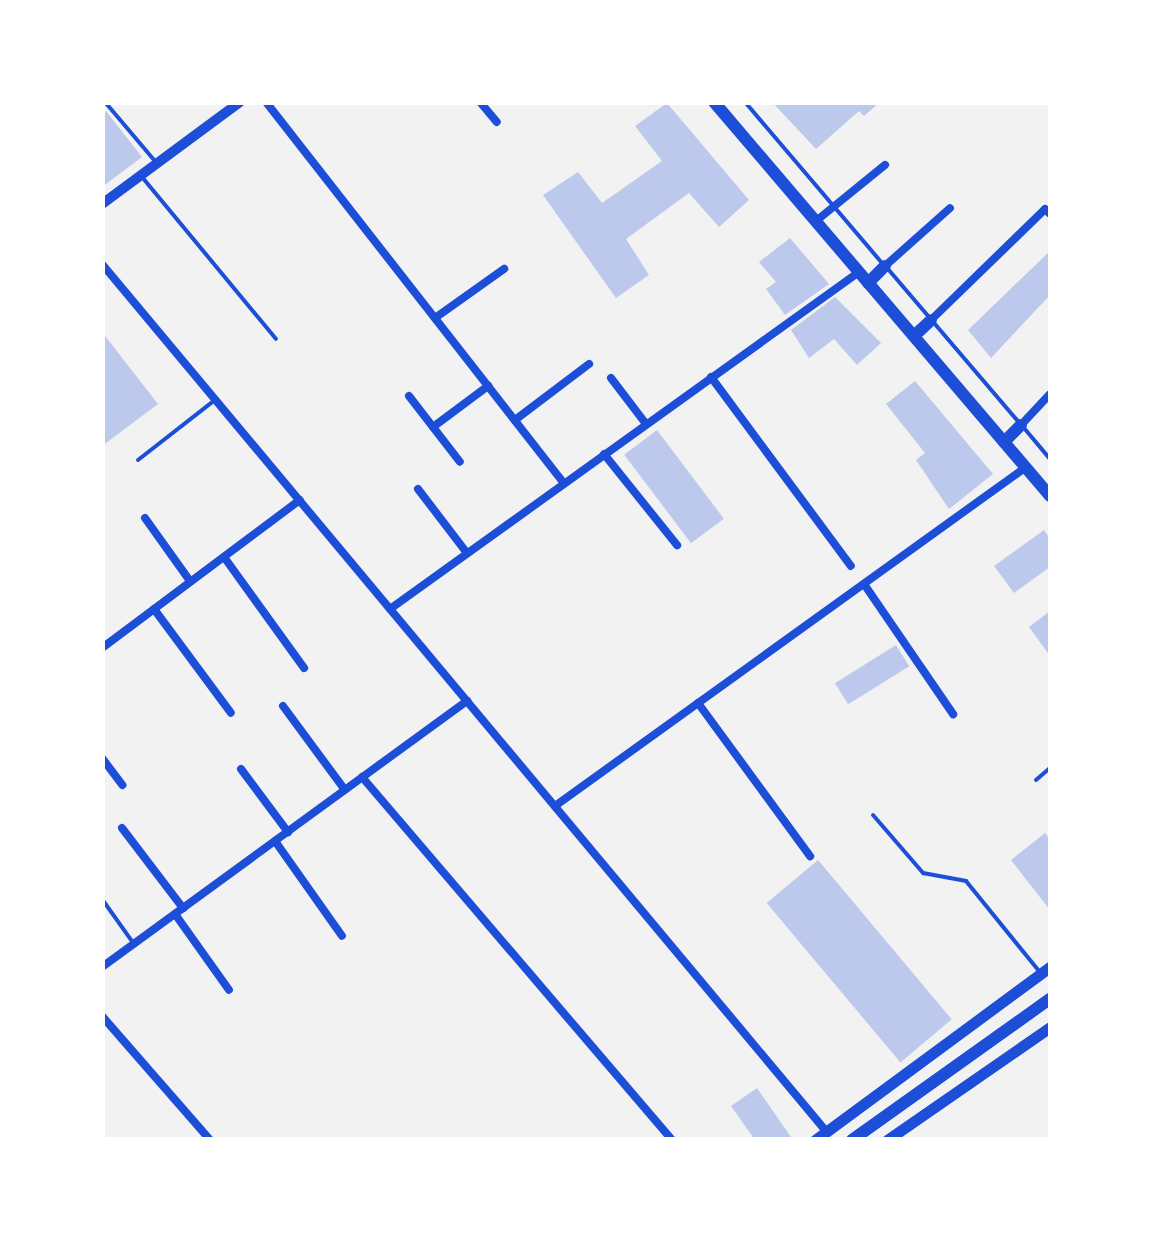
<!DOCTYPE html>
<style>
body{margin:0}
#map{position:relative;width:1153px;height:1242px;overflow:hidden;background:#f2f2f2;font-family:Literata,serif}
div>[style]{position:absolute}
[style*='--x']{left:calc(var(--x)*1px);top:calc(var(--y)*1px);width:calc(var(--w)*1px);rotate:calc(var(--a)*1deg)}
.building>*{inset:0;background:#bdc9ec;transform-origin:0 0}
.service>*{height:4px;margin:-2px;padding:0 2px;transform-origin:2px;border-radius:2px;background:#1d4ed8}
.minor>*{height:8px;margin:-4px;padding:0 4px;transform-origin:4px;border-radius:4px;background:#1d4ed8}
.tertiary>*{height:10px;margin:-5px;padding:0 5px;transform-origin:5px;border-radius:5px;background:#1d4ed8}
.secondary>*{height:11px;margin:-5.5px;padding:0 5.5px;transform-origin:5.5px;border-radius:5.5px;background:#1d4ed8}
.primary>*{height:12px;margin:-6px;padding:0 6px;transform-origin:6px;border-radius:6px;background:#1d4ed8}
span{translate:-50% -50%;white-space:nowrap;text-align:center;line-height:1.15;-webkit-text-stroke:8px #fff;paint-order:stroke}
.frame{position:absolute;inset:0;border:105px solid #fff;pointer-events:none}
</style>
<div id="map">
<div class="building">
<i style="clip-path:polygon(772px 102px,880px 102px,864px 116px,859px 111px,816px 149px)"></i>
<i style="clip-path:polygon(667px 103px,749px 200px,719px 227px,689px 193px,626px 239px,649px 275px,616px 298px,543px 195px,578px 172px,602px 203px,662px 161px,635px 126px)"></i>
<i style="clip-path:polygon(106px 111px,142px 157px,102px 187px,102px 113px)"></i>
<i style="clip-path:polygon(790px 238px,829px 284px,785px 315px,766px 289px,776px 282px,759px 262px)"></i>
<i style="clip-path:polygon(1050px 251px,1050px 295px,991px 358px,968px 330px)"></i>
<i style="clip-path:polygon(835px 297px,881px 343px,857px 365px,834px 339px,809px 358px,791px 330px)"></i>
<i style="clip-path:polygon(102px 332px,158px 404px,102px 446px)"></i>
<i style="clip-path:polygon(915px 381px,993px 474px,949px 509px,916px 460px,925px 453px,886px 404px)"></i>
<i style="left:657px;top:430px;width:111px;height:41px;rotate:53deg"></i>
<i style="clip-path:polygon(1044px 530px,1050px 539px,1050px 567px,1014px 593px,994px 566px)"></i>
<i style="clip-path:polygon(1050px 611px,1050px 656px,1029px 627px)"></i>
<i style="left:896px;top:645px;width:25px;height:72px;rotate:58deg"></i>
<i style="clip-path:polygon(1045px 833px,1050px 840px,1050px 910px,1011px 860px)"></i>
<i style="left:818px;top:860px;width:208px;height:67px;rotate:50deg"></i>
<i style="clip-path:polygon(757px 1088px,793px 1140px,755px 1140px,731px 1106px)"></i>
</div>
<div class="service">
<i style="--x:105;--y:102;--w:76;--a:49.8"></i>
<i style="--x:745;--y:102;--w:210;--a:49.6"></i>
<i style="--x:142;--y:177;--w:210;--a:50.4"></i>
<i style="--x:888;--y:269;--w:200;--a:49.5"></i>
<i style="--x:1024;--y:428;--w:40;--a:50"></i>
<i style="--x:138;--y:460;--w:99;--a:-38"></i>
<i style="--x:1036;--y:780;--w:18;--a:-41"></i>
<i style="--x:873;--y:815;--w:77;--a:49.2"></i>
<i style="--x:923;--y:873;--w:44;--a:10.5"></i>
<i style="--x:966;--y:881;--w:114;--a:51"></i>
<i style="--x:102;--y:899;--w:55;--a:54.6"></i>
</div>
<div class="minor">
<i style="--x:266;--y:102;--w:484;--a:52"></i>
<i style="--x:480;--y:102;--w:26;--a:50"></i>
<i style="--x:816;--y:221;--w:89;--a:-39.1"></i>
<i style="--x:102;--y:264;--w:1130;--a:50.14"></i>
<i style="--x:885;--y:266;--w:87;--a:-41.7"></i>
<i style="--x:435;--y:318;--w:85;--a:-35.4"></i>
<i style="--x:931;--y:320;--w:159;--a:-44.2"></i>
<i style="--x:1045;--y:209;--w:7;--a:45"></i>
<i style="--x:711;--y:377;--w:235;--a:53.5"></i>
<i style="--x:611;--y:378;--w:58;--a:52.7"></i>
<i style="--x:409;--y:396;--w:83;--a:52.3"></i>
<i style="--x:515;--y:420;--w:93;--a:-37.1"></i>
<i style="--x:1021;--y:425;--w:42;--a:-46.9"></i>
<i style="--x:433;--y:427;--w:69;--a:-36.7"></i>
<i style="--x:604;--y:454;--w:117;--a:51.3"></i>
<i style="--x:418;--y:489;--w:81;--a:52.6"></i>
<i style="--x:145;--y:518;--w:77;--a:54.5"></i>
<i style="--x:224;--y:557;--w:137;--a:54.2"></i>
<i style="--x:864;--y:584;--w:158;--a:55.6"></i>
<i style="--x:154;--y:609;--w:129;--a:53.5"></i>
<i style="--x:390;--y:609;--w:578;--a:-35.7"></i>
<i style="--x:102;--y:648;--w:247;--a:-36.8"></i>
<i style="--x:698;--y:703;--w:190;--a:53.8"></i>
<i style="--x:283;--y:706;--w:104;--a:53.6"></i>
<i style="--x:102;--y:758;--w:34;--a:53"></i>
<i style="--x:241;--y:769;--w:79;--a:53.3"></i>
<i style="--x:362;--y:777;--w:477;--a:49.5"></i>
<i style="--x:555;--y:806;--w:580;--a:-35.74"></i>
<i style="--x:122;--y:828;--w:101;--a:52.7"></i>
<i style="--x:275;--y:841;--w:116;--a:54.8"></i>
<i style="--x:175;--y:914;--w:93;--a:54.6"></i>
<i style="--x:102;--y:967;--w:452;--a:-36.1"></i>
<i style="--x:102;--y:1016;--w:164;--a:48.9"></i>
</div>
<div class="tertiary">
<i style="--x:102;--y:204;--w:172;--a:-36.5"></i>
</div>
<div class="secondary">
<i style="--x:815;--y:1140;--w:292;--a:-36.4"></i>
<i style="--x:887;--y:1140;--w:198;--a:-34.7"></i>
</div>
<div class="primary">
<i style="--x:714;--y:102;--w:518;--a:49.54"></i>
<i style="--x:868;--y:283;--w:24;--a:-45"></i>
<i style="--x:914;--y:336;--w:23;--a:-43"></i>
<i style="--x:1004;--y:442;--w:24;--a:-45"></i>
<i style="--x:852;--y:1140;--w:243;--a:-35.5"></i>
</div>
<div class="frame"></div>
</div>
